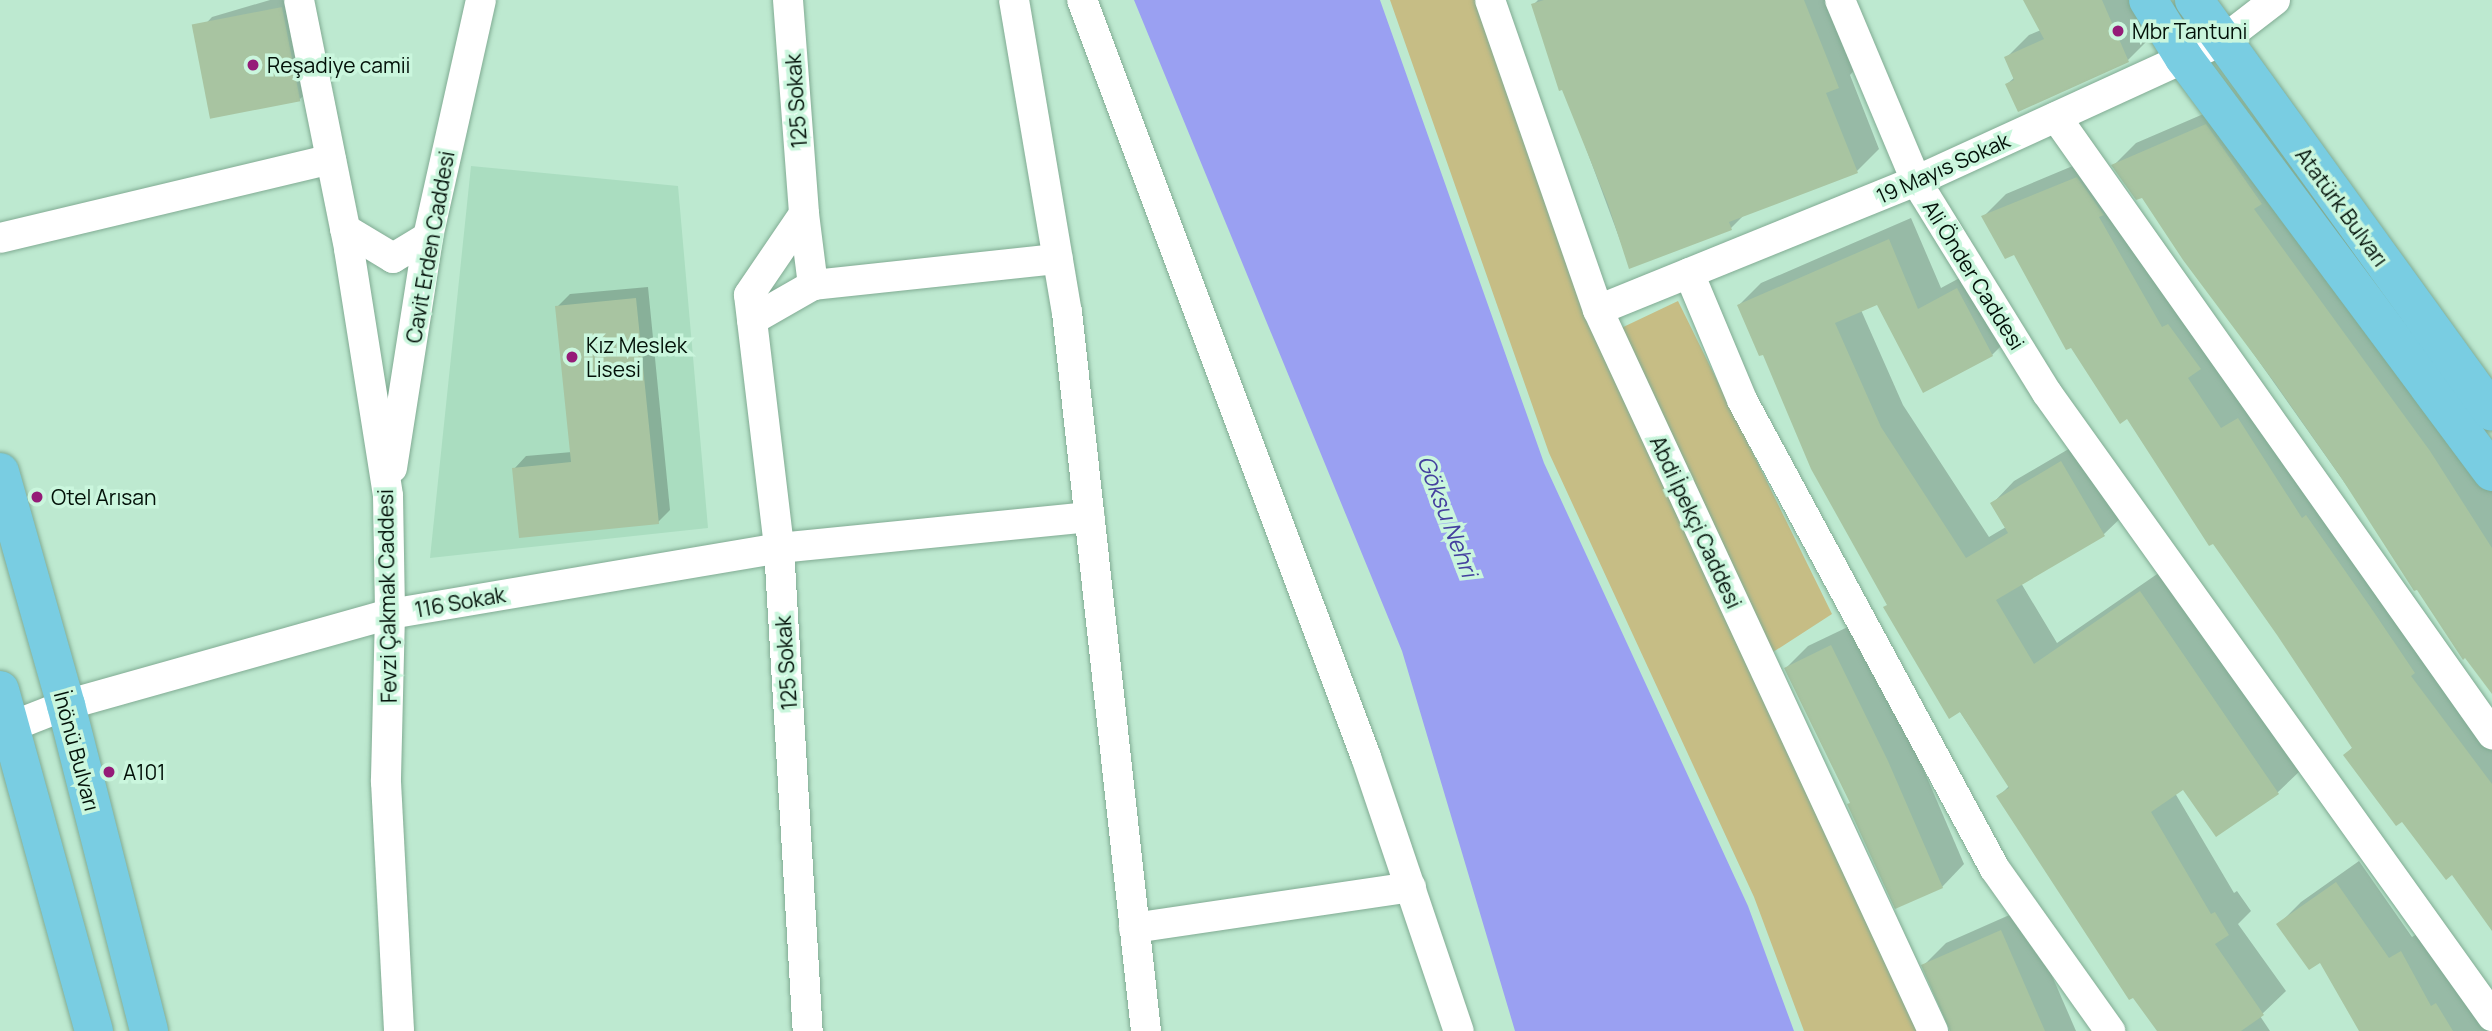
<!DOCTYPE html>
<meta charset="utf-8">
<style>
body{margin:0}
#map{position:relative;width:2492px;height:1031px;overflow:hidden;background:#bde9d0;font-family:Manrope,sans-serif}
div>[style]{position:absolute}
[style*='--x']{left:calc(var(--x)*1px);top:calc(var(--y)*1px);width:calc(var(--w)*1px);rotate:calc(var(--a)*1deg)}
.built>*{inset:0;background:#aaddc0}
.green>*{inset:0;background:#c6bd85}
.water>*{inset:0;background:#9aa0f2}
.shadow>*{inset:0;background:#0003}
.building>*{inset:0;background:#a8c4a1;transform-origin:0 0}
.roads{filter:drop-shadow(0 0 2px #81ab93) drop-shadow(0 0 2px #81ab93)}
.minor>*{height:30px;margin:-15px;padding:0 15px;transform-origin:15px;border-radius:15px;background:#fff}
.major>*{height:38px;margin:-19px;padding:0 19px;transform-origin:19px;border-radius:19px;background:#79cde2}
.dots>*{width:19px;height:19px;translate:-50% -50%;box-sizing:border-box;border:4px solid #caf6dd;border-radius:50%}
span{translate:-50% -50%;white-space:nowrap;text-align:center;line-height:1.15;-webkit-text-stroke:7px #caf6dd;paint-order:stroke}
.poi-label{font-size:21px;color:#021008}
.left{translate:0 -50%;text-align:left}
.street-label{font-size:21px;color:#021008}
.water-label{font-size:23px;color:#44409e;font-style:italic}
</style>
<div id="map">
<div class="built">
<i style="clip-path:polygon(471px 166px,678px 186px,708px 528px,430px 558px)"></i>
</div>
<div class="green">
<i style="clip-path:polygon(1390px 0,1490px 0,1617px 330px,1678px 301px,1832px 614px,1750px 667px,1920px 1031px,1804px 1031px,1754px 897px,1549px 453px)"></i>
</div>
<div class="water">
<i style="clip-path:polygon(1134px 0,1380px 0,1544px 463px,1748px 906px,1794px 1031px,1515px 1031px,1402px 651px)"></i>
</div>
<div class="shadow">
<i style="clip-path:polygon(270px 0,300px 0,317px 83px,300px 99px,196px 34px,212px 17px)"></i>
<i style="clip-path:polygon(1538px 0,1835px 0,1860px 64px,1850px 75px,1879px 149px,1857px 171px,1744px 215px,1731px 228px,1630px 267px,1533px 5px)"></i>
<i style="clip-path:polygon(2025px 0,2134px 0,2150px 38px,2128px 60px,2007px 84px,2015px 77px,2006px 58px,2029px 35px,2041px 30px)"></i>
<i style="clip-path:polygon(2229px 103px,2492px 491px,2492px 691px,2142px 196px,2114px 165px,2136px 143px)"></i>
<i style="clip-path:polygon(2099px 155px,2492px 730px,2492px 928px,2453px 872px,2345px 755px,2353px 747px,2278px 634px,2015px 252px,1983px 217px,2006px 194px)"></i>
<i style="clip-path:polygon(1911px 218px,1941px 288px,1980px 267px,2014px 333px,1992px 355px,1878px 303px,1861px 310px,1903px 405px,1989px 537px,2006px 527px,1992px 504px,2014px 481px,2084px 440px,2127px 512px,2104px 534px,2021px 583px,2057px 643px,2163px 570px,2301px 770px,2278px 792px,2217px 834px,2184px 787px,2175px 793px,2234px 893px,2237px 891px,2251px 911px,2238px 924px,2286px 991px,2260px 1016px,2270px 1031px,2159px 1031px,1998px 797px,2009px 786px,1889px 604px,1739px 305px,1761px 283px)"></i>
<i style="clip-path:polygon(648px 287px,670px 510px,658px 522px,514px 469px,526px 456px,572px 452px,557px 307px,570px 294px)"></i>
<i style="clip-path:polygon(1854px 624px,1910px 738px,1964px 864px,1942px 887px,1851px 802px,1786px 668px,1808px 646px)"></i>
<i style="clip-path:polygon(2359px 861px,2412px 937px,2424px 930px,2488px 1031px,2363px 1031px,2321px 960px,2279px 924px,2301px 902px)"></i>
<i style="clip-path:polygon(2023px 909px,2076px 1031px,1951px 1031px,1924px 965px,1946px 943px)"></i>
</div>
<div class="building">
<i style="clip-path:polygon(1544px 0,1804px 0,1839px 88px,1826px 93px,1858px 173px,1729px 222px,1732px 230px,1629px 269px,1608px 204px,1562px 90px,1559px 91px,1531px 4px)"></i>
<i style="clip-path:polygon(2023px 0,2102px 0,2129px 62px,2018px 112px,2005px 84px,2014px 80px,2004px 57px,2044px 39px)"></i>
<i style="left:282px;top:7px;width:96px;height:92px;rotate:79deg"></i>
<i style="clip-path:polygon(2206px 124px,2262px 204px,2254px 209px,2430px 451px,2492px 548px,2492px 694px,2465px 658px,2463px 660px,2417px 590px,2414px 591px,2342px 479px,2275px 383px,2183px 260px,2142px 198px,2136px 200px,2111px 165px)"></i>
<i style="clip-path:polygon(2077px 177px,2104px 215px,2099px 217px,2162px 327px,2168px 324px,2201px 369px,2188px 378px,2221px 428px,2238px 418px,2302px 518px,2306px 515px,2369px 605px,2415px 673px,2411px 676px,2492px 784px,2492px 931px,2452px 875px,2446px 880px,2402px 822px,2396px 826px,2343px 755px,2352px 748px,2277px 635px,2213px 544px,2209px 546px,2127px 419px,2120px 424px,2071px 348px,2066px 350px,2014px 255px,2005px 259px,1981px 216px)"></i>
<i style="clip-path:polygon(1889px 239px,1918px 309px,1957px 288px,1993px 356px,1923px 393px,1877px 305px,1835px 323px,1881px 427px,1966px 558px,2008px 533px,1990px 503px,2061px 461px,2105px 536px,1996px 600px,2034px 664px,2140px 591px,2279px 794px,2216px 837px,2183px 790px,2151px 812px,2211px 914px,2215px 912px,2229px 935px,2215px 944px,2264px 1015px,2241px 1031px,2157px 1031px,2133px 998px,2129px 1000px,1996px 796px,2009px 788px,1960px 712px,1949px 719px,1883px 607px,1887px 605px,1811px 469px,1763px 355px,1759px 356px,1737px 305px)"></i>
<i style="clip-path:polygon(636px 298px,659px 524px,519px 538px,512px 468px,571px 462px,555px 306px)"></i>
<i style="clip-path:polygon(1831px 645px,1888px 761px,1943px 888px,1895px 909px,1847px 804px,1850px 803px,1784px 668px)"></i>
<i style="clip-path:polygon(2336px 882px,2389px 958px,2401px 951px,2431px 1006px,2436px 1003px,2453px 1031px,2359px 1031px,2320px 963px,2309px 970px,2276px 924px)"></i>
<i style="clip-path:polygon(2001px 930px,2045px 1031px,1950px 1031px,1921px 965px)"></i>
</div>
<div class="roads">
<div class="minor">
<i style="--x:299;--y:0;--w:254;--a:78.6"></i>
<i style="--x:349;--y:249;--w:250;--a:81"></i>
<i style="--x:388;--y:496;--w:118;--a:89"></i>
<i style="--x:390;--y:614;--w:168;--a:91.4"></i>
<i style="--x:386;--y:782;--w:249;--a:87"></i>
<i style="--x:788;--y:0;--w:215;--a:85.7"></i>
<i style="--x:804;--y:214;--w:72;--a:82.8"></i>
<i style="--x:1014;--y:0;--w:316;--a:80.4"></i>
<i style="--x:1067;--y:312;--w:723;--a:83.73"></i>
<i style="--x:1082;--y:0;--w:809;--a:69.44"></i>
<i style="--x:1366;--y:757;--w:289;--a:71.3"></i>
<i style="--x:1490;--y:0;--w:328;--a:70.8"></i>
<i style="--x:1598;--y:310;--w:795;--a:65.08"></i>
<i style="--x:1840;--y:0;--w:196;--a:67.2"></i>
<i style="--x:1916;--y:181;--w:249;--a:58.3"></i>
<i style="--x:2047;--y:393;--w:766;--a:54.46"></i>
<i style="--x:2056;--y:117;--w:756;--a:54.75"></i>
<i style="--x:804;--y:214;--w:98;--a:124.2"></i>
<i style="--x:749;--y:295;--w:255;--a:83.2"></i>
<i style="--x:779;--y:548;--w:484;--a:86.6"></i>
<i style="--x:345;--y:229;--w:56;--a:31.1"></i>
<i style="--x:393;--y:258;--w:41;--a:-31"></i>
<i style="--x:0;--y:238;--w:340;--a:-13.4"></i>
<i style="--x:1689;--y:273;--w:138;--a:67.3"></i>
<i style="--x:1742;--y:400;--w:533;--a:61.66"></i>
<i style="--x:1995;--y:869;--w:199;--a:54.6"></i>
<i style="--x:1598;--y:310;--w:343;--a:-22.1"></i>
<i style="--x:1916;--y:181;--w:337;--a:-24.6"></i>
<i style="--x:2222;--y:41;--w:67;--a:-37.7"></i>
<i style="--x:752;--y:320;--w:70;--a:-29.8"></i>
<i style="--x:813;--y:285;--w:246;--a:-6.1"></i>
<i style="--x:392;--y:468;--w:234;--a:-81.1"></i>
<i style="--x:428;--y:237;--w:243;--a:-77.4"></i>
<i style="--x:0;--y:731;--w:71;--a:-21.5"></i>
<i style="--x:66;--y:705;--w:337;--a:-15.7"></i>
<i style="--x:390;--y:614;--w:395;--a:-9.6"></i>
<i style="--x:779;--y:548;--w:312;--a:-5.7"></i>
<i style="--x:1134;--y:928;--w:280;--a:-8.4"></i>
</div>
<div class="major">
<i style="--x:2148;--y:0;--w:68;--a:58.2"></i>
<i style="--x:2184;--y:58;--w:516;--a:53.35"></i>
<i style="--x:2194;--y:0;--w:508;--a:54.12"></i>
<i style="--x:0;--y:472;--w:242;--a:74.2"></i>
<i style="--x:66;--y:705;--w:336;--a:75.7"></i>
<i style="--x:0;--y:690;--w:354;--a:74.6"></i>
</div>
</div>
<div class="dots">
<i style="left:2118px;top:31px;background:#951c78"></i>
<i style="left:253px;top:65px;background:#951c78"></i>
<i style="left:572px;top:357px;background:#951c78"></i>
<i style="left:37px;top:497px;background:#951c78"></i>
<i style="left:109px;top:772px;background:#951c78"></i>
</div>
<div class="poi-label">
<span class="left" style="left:2132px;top:31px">Mbr Tantuni</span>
<span class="left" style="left:267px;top:65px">Reşadiye camii</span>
<span class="left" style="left:586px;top:357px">Kız Meslek<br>Lisesi</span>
<span class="left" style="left:51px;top:497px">Otel Arısan</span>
<span class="left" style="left:123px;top:772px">A101</span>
</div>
<div class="street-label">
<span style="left:796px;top:101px;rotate:-94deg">125 Sokak</span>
<span style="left:1943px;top:168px;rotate:-24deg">19 Mayıs Sokak</span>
<span style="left:2342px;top:207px;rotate:54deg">Atatürk Bulvarı</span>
<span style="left:430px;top:247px;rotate:-80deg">Cavit Erden Caddesi</span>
<span style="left:1974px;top:275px;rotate:58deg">Ali Önder Caddesi</span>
<span style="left:1696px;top:522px;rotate:65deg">Abdi İpekçi Caddesi</span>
<span style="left:387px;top:596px;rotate:-91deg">Fevzi Çakmak Caddesi</span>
<span style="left:460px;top:602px;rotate:-10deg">116 Sokak</span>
<span style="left:786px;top:663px;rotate:-94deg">125 Sokak</span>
<span style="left:77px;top:751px;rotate:75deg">İnönü Bulvarı</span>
</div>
<div class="water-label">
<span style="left:1448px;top:516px;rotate:69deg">Göksu Nehri</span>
</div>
</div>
